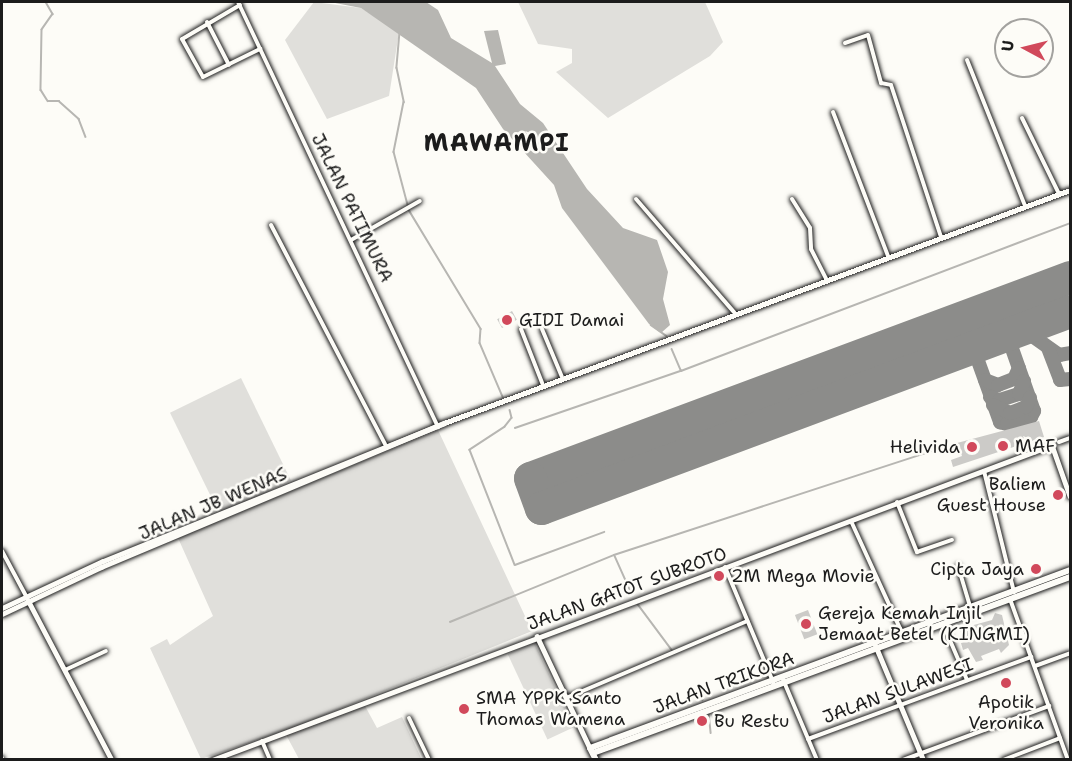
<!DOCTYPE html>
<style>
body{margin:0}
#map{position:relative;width:1072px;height:761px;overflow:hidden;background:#fdfcf7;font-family:"Shantell Sans",sans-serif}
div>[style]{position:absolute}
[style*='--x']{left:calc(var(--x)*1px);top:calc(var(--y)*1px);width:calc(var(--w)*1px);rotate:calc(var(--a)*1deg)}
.green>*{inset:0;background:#e0dfdb;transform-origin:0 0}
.water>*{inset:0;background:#b7b6b2}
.stream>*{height:1.5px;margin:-0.75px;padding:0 0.75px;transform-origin:0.75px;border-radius:0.75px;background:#b7b6b2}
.taxiway>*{height:14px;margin:-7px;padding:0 7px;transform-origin:7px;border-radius:7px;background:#8c8c8a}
.runway>*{height:33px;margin:-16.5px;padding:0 16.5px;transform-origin:16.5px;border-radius:16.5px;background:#8c8c8a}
.building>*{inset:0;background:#cccbc8;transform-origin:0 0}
.roads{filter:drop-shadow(0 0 2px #1c1c1c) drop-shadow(0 0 2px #1c1c1c)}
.minor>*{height:4px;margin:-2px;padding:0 2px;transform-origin:2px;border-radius:2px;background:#fdfcf7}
.tertiary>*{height:4.5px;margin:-2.25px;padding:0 2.25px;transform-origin:2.25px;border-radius:2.25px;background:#fdfcf7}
.secondary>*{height:5px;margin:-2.5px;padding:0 2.5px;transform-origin:2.5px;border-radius:2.5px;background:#fdfcf7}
.trunk>*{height:6px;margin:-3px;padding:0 3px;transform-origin:3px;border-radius:3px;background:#fdfcf7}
.dots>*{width:16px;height:16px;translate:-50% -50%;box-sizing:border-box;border:3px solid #fdfcf7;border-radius:50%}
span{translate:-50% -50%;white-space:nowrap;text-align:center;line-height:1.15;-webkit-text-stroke:5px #fdfcf7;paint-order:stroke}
.street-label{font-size:18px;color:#1c1c1c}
.poi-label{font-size:18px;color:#1c1c1c}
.left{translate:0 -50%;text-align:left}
.right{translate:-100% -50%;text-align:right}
.district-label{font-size:24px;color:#1c1c1c;font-weight:700;letter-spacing:1.5px}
.frame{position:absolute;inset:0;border:3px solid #1c1c1c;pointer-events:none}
.north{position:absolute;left:994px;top:18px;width:60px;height:60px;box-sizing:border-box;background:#fdfcf7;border:2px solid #a3a29f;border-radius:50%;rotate:277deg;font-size:16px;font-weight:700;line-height:24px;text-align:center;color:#1c1c1c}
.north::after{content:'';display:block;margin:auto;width:21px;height:27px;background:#d1495b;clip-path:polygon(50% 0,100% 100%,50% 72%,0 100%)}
</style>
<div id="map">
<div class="green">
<i style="clip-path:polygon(314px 2px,361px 8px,399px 32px,389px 96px,327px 119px,285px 40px)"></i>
<i style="clip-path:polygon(518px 2px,705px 2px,723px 42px,710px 56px,608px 118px,556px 72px,572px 63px,572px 49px,538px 44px)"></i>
<i style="left:241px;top:378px;width:114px;height:79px;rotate:64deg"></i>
<i style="clip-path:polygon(438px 430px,532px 631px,305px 723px,364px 704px,377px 728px,402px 717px,422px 760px,299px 759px,284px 731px,201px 759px,150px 648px,167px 639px,170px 645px,213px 616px,178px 538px)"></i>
<i style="left:534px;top:642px;width:94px;height:29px;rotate:65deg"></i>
</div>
<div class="water">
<i style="clip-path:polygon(330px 2px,426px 2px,438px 10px,451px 38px,492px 63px,484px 31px,498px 30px,506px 64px,495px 66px,520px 104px,543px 123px,587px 189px,623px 228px,657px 240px,668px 272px,663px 299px,670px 325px,661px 333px,649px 324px,562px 208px,554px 185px,503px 129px,476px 88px,361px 8px)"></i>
</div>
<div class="stream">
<i style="--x:46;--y:2;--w:14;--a:60"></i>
<i style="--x:53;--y:14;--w:19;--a:125"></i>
<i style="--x:42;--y:30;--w:60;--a:91"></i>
<i style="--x:41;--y:90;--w:13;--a:58"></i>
<i style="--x:48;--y:101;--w:11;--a:0"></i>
<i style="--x:59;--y:101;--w:27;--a:42"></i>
<i style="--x:79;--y:119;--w:19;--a:69"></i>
<i style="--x:400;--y:32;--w:36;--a:95"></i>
<i style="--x:397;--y:68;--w:35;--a:78"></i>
<i style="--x:404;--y:102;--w:51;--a:101.3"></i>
<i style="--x:394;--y:152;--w:55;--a:75.2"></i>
<i style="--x:409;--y:210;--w:139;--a:58.8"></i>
<i style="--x:481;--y:329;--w:14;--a:94"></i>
<i style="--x:480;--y:343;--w:59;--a:66.9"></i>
<i style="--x:651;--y:325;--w:19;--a:35"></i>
<i style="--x:672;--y:349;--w:23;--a:67"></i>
<i style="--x:510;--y:410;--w:8;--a:76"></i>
<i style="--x:512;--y:418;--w:11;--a:128"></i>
<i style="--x:505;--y:427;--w:42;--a:146.7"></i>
<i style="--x:470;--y:450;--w:123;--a:68.6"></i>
<i style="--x:515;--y:565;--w:95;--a:-20.3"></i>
<i style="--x:515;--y:428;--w:176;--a:-19"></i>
<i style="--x:681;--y:371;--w:416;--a:-20.8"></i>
<i style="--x:615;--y:556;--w:42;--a:65.9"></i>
<i style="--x:637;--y:603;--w:59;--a:53.3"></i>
<i style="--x:450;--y:622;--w:177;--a:-22.2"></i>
<i style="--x:614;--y:555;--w:341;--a:-18.1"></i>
<i style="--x:698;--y:689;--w:12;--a:66"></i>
<i style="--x:709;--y:713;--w:20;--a:84"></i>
</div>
<div class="taxiway">
<i style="--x:1007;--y:318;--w:64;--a:35.4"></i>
<i style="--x:1059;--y:355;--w:11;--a:-10"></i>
<i style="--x:968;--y:333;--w:95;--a:70.2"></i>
<i style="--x:1000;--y:422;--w:7;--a:16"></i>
<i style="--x:1007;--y:424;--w:25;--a:-16"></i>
<i style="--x:1031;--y:417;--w:7;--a:-63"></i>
<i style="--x:1034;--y:411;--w:96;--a:-109.4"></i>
<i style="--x:1029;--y:333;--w:15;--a:-101"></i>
<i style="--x:1026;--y:318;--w:13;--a:-48"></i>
<i style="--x:1048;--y:348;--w:34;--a:69"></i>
<i style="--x:1060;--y:380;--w:10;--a:-6"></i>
<i style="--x:985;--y:380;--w:14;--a:21"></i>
<i style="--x:998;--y:385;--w:17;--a:-21"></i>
<i style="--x:1014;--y:379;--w:12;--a:-66"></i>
<i style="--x:990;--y:397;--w:10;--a:17"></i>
<i style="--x:1000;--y:400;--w:20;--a:-18"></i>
<i style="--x:1019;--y:394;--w:14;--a:-69"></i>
<i style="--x:993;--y:405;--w:19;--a:25"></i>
<i style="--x:1010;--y:413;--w:17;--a:-21"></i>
<i style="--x:1026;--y:407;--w:10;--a:-66"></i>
</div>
<div class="runway">
<i style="--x:1070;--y:277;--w:576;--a:159.58"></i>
<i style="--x:530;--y:478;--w:32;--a:70"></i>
<i style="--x:541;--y:508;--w:564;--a:-20.43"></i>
</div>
<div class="building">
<i style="left:512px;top:311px;width:10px;height:17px;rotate:61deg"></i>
<i style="clip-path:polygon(1039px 421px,1044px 437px,953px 467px,951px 460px,962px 456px,957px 443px)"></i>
<i style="left:808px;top:610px;width:26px;height:14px;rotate:69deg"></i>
<i style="clip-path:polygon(995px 613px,1002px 615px,1009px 645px,1001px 653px,999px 649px,981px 656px,983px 660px,976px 662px,968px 648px,963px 650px,961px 643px,966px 641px,959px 629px,992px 620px)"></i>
</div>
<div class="roads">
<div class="minor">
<i style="--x:238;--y:2;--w:470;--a:64.8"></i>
<i style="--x:240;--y:5;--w:67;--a:149.6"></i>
<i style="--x:182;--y:39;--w:43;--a:61.1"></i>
<i style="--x:203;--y:77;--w:64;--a:-26.2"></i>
<i style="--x:207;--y:22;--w:48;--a:62.9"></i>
<i style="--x:845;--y:43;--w:24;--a:-19"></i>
<i style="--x:868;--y:35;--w:50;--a:74.8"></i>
<i style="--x:881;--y:83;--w:10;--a:11"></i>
<i style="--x:891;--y:85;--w:160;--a:71.8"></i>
<i style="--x:967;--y:60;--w:157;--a:68.3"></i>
<i style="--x:833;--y:112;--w:154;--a:69.1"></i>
<i style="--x:1022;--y:118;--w:85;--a:64"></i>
<i style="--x:636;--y:199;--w:150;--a:49.1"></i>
<i style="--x:792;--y:199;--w:34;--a:58"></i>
<i style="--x:810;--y:228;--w:21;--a:87"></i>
<i style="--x:811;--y:249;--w:34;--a:63"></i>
<i style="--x:271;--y:225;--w:247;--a:62.5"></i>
<i style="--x:351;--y:240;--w:79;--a:-29.5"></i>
<i style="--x:521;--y:329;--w:60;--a:68.6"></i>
<i style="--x:542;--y:329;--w:52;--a:67.4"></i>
<i style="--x:1059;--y:442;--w:12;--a:-20"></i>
<i style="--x:984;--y:471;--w:125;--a:76.1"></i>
<i style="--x:897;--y:502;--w:54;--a:68.2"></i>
<i style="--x:917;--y:552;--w:37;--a:-19"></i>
<i style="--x:851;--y:521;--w:123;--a:65.5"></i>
<i style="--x:2;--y:551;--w:51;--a:61.9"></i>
<i style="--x:958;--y:566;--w:49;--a:73.4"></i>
<i style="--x:725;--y:567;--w:125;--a:67.3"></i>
<i style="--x:1010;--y:599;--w:171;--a:70.2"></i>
<i style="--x:943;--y:624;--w:61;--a:66.8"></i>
<i style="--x:1035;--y:666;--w:37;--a:-20"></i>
<i style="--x:65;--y:670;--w:45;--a:-24.9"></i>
<i style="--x:782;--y:677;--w:90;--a:67.1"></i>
<i style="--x:566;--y:698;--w:197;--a:-23"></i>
<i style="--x:409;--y:718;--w:47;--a:64.5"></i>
<i style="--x:808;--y:739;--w:238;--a:-20.2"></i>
<i style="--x:262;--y:741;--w:21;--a:67"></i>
<i style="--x:2;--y:758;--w:2;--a:90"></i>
<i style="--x:903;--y:760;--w:156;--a:-20.3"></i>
<i style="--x:1003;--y:760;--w:61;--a:-21.1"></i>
</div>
<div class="tertiary">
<i style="--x:28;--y:600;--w:181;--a:62.3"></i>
<i style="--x:537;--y:636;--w:124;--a:64.7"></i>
<i style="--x:212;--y:760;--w:897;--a:-20.56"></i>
<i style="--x:1052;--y:445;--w:54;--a:70.6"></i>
</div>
<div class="secondary">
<i style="--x:2;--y:608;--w:111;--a:-25"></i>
<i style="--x:103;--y:561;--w:368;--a:-22"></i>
<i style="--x:2;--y:614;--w:110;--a:-25.4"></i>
<i style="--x:101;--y:567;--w:372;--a:-22.8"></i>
<i style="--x:444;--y:423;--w:668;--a:-20.42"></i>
<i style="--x:875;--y:645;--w:125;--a:67.3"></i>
</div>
<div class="trunk">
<i style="--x:593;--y:753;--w:508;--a:-20.25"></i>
<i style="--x:596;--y:760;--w:13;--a:-117"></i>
<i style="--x:590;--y:748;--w:512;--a:-20.35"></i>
</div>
</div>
<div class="dots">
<i style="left:507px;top:320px;background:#d1495b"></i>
<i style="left:1003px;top:446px;background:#d1495b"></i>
<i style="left:972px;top:447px;background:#d1495b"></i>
<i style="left:1058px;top:495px;background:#d1495b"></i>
<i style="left:1036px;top:569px;background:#d1495b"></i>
<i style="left:719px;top:576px;background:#d1495b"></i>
<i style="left:806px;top:624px;background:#d1495b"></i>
<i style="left:1006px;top:683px;background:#d1495b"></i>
<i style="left:464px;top:709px;background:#d1495b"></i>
<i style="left:702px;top:721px;background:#d1495b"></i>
</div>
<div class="street-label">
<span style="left:352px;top:208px;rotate:64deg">JALAN PATIMURA</span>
<span style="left:213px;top:504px;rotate:-23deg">JALAN JB WENAS</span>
<span style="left:627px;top:589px;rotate:-20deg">JALAN GATOT SUBROTO</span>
<span style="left:724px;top:683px;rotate:-20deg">JALAN TRIKORA</span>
<span style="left:898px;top:691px;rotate:-20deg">JALAN SULAWESI</span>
</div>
<div class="poi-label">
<span class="left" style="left:519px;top:320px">GIDI Damai</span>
<span class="left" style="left:1015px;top:446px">MAF</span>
<span class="right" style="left:960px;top:447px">Helivida</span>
<span class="right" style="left:1046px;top:495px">Baliem<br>Guest House</span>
<span class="right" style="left:1024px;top:569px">Cipta Jaya</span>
<span class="left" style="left:731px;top:576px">2M Mega Movie</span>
<span class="left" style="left:818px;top:624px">Gereja Kemah Injil<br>Jemaat Betel (KINGMI)</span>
<span class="left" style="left:476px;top:709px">SMA YPPK Santo<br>Thomas Wamena</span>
<span style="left:1006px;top:713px">Apotik<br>Veronika</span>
<span class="left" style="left:714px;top:721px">Bu Restu</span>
</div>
<div class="district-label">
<span style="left:497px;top:144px">MAWAMPI</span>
</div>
<div class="frame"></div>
<div class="north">U</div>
</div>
